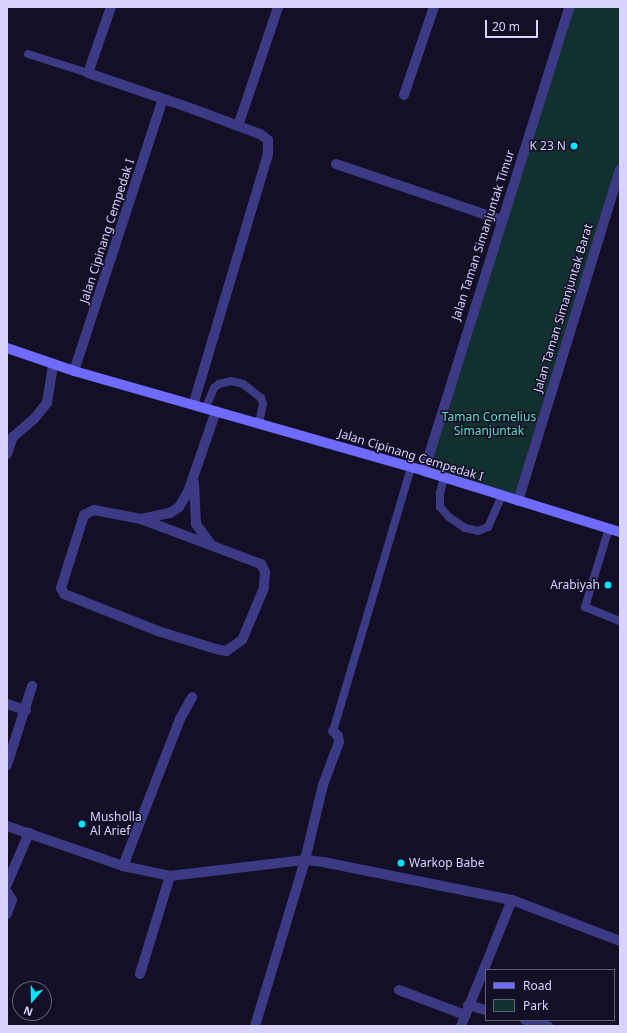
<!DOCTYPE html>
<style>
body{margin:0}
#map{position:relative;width:627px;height:1033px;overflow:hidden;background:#130f26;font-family:"Noto Sans",sans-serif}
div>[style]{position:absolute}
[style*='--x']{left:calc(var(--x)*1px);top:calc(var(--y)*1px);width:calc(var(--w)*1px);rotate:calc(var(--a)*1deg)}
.green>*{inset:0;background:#12302f}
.lane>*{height:8px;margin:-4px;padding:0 4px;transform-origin:4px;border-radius:4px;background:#3d3a85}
.street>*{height:10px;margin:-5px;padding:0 5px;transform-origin:5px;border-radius:5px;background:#3d3a85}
.secondary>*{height:10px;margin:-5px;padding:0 5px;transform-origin:5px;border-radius:5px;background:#6f6bff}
.dots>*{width:11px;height:11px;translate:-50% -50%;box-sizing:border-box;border:2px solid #130f26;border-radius:50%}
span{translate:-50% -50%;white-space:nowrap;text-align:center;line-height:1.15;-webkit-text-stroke:3px #130f26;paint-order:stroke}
.poi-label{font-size:12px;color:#d9d4ff}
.right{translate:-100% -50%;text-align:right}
.left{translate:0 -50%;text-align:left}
.street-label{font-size:12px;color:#d9d4ff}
.park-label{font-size:12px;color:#5fe0c0}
.frame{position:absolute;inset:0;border:8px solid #d9d4ff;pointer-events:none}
.legend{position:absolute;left:485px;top:969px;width:130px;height:52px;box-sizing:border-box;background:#130f26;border:1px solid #625e7d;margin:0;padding:5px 7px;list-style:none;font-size:12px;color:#d9d4ff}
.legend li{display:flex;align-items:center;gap:8px;height:20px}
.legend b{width:20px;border:1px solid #625e7d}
.north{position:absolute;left:12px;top:981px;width:40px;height:40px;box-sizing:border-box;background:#130f26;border:1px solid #625e7d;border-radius:50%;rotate:200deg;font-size:11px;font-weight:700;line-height:16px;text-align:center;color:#d9d4ff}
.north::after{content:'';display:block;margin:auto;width:14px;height:18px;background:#00e5ff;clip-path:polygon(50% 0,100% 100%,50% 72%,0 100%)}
.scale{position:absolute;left:485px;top:20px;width:53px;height:18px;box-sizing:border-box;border:2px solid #d9d4ff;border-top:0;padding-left:5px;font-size:12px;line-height:14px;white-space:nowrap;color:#d9d4ff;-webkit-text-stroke:3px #130f26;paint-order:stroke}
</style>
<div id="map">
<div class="green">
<i style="clip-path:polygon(573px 7px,620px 7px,620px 161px,514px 496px,427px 469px)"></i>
</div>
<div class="lane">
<i style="--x:28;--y:54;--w:63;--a:17.6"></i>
<i style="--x:206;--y:407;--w:21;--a:-67"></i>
<i style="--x:214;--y:388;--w:6;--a:-39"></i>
<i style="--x:219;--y:384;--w:12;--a:-14"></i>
<i style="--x:231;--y:381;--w:12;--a:14"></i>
<i style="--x:243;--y:384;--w:23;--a:38"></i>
<i style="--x:261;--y:398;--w:6;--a:72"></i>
<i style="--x:263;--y:404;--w:19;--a:102"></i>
<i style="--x:444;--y:478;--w:16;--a:105"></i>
<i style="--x:440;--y:493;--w:14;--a:90"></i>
<i style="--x:440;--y:507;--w:13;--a:48"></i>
<i style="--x:449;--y:517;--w:19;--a:35"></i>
<i style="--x:465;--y:528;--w:13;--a:13"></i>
<i style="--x:478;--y:531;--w:11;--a:-22"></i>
<i style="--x:488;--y:527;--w:34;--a:-66"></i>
<i style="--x:609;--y:528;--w:83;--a:106.9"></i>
<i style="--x:585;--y:607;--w:38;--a:22"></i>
<i style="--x:333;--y:731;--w:275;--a:-73.5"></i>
</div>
<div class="street">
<i style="--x:111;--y:7;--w:70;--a:109.2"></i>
<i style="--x:88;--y:73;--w:111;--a:18.9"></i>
<i style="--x:193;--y:109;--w:72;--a:20.5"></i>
<i style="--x:260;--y:134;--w:10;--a:37"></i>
<i style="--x:268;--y:140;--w:14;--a:90"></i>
<i style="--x:268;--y:154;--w:260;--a:106.6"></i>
<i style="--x:404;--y:95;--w:93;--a:-71.2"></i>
<i style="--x:238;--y:126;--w:126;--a:-71.4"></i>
<i style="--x:336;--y:164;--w:174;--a:18.7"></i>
<i style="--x:74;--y:371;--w:286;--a:-71.9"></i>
<i style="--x:7;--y:454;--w:18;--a:-71"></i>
<i style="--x:13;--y:437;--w:28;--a:-41"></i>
<i style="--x:34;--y:419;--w:21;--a:-51"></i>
<i style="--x:47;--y:403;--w:39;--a:-81"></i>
<i style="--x:424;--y:471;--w:486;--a:-72.6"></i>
<i style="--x:194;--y:483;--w:41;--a:87.2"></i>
<i style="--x:196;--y:524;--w:26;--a:54"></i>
<i style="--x:518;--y:501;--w:347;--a:-72.9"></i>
<i style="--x:94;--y:510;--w:48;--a:10.8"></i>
<i style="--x:141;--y:519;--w:128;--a:20.6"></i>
<i style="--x:261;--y:564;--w:9;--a:63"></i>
<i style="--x:265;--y:572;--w:16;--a:94"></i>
<i style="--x:264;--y:588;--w:56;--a:112.9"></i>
<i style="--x:242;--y:640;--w:19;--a:145"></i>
<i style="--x:226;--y:651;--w:10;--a:-169"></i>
<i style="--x:216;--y:649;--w:61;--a:-162.8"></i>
<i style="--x:158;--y:631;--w:101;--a:-158.5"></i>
<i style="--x:64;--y:594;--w:7;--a:-117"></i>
<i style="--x:61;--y:588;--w:77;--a:-72.5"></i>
<i style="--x:84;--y:515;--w:11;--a:-27"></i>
<i style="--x:141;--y:519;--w:30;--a:-12"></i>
<i style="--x:170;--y:513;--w:11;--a:-34"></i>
<i style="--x:179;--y:507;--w:17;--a:-59"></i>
<i style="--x:188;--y:492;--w:86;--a:-70.9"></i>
<i style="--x:7;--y:704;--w:20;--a:18"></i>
<i style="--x:7;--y:765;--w:83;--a:-72.4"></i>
<i style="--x:7;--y:826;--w:123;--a:19"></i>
<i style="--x:123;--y:866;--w:48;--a:12"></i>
<i style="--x:170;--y:876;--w:136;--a:-6.8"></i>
<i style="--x:305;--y:860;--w:18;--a:6"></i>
<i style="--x:323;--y:862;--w:193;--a:11.4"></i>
<i style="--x:512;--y:900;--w:116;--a:20.8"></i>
<i style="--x:123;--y:866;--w:158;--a:-68.8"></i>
<i style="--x:180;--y:719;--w:25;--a:-61"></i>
<i style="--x:7;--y:884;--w:56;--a:-66.7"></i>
<i style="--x:7;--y:892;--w:9;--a:58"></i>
<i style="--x:12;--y:900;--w:15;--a:110"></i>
<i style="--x:140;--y:974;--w:102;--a:-73"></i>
<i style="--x:399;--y:990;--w:71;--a:20.7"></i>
<i style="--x:468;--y:1005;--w:19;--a:16"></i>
<i style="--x:525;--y:1020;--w:24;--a:15"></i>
<i style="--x:255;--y:1026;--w:173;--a:-73.2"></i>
<i style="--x:305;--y:860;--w:77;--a:-76.5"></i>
<i style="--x:323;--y:785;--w:46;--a:-69.6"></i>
<i style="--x:339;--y:742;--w:6;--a:-99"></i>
<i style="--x:338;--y:736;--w:7;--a:-135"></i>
<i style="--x:461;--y:1026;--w:136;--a:-68"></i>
</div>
<div class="secondary">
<i style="--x:7;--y:348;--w:71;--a:18.9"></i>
<i style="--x:74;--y:371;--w:364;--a:15.9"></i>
<i style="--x:424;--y:471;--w:205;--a:17.3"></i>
</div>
<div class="dots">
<i style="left:574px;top:146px;background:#00e5ff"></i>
<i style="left:608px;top:585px;background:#00e5ff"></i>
<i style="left:82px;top:824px;background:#00e5ff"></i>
<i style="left:401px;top:863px;background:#00e5ff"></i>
</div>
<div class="poi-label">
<span class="right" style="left:566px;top:146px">K 23 N</span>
<span class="right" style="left:600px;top:585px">Arabiyah</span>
<span class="left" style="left:90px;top:824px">Musholla<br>Al Arief</span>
<span class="left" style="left:409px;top:863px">Warkop Babe</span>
</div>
<div class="street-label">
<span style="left:107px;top:231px;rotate:-72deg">Jalan Cipinang Cempedak I</span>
<span style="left:483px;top:235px;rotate:-72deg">Jalan Taman Simanjuntak Timur</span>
<span style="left:563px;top:308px;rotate:-73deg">Jalan Taman Simanjuntak Barat</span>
<span style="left:411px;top:455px;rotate:17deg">Jalan Cipinang Cempedak I</span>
</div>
<div class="park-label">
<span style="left:489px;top:424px">Taman Cornelius<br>Simanjuntak</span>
</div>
<div class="frame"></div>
<ul class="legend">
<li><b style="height:5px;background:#6f6bff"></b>Road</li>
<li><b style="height:11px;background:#12302f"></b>Park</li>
</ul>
<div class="north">N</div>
<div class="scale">20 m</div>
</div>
